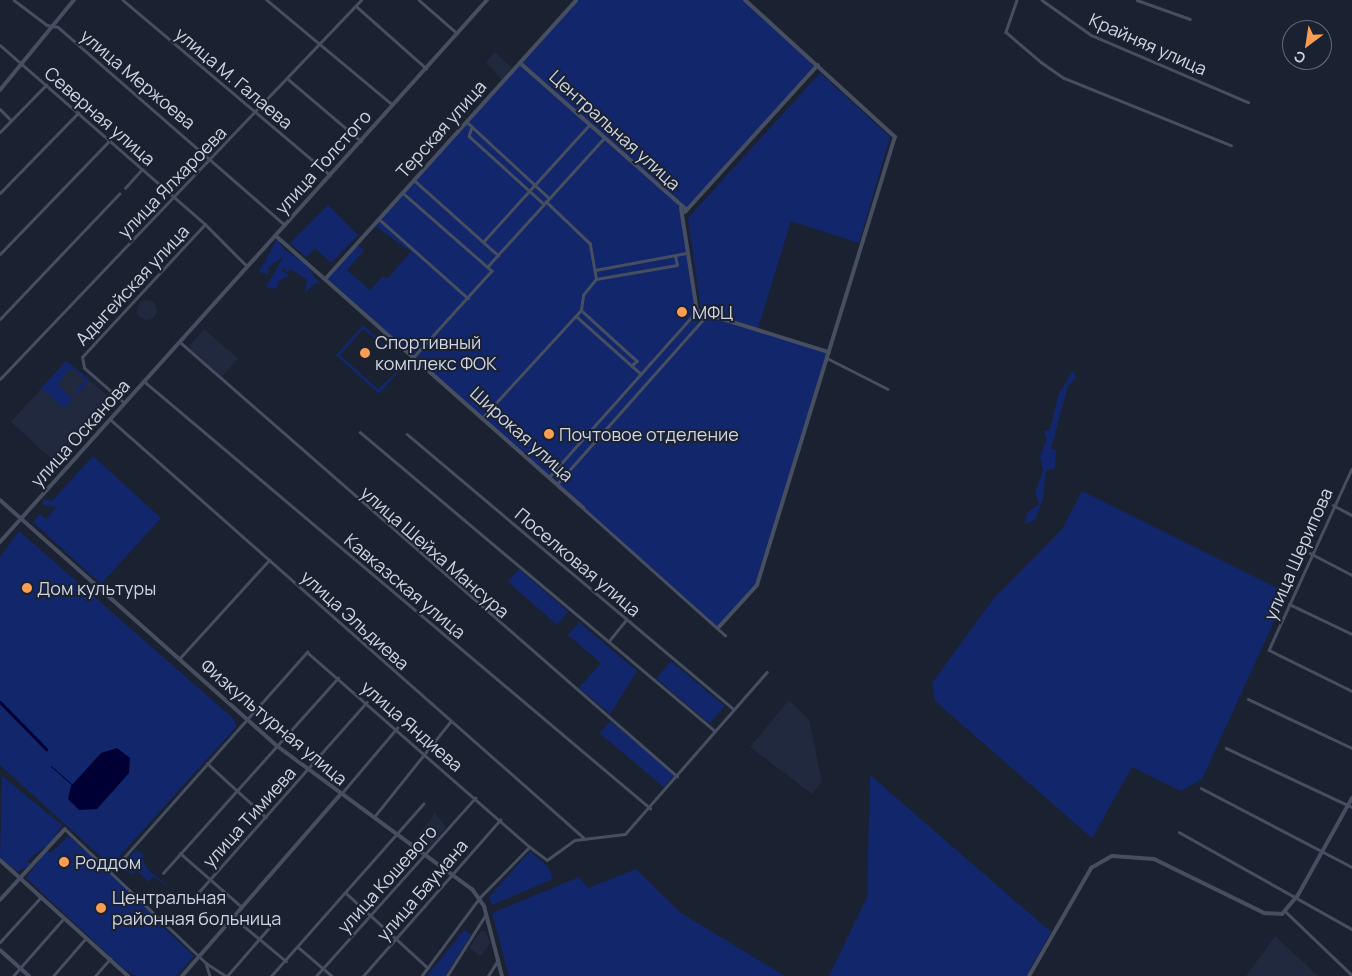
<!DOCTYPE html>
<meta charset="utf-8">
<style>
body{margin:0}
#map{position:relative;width:1352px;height:976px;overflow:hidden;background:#1a2130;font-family:Manrope,sans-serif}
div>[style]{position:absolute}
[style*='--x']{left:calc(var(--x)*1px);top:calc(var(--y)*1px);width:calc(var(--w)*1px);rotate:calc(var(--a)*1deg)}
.built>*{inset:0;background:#21293e;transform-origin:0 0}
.round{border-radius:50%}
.green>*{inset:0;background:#12266c;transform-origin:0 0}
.water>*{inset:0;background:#010034}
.stream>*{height:1px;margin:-0.5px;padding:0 0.5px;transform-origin:0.5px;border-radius:0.5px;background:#010034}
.canal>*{height:3px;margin:-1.5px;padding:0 1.5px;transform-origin:1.5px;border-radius:1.5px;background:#010034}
.street>*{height:2.5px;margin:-1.25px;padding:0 1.25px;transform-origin:1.25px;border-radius:1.25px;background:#464e60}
.secondary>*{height:4px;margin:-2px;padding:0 2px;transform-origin:2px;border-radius:2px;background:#464e60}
.dots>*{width:14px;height:14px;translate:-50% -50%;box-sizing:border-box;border:2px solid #1a2130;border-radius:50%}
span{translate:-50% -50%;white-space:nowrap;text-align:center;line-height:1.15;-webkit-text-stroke:4px #1a2130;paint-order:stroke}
.street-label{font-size:18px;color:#cfd4df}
.poi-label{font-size:18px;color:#cfd4df}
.left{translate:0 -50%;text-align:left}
.north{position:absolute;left:1282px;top:20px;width:50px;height:50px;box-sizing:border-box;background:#1a2130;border:1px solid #626976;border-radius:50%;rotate:211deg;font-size:14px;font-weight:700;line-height:20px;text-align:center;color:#cfd4df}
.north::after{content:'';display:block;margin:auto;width:18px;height:22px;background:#fc9d54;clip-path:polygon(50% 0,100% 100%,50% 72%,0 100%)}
</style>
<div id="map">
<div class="built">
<i style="clip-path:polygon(495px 52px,511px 68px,502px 80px,486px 62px)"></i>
<i class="round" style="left:137px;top:300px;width:20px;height:20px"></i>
<i style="left:204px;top:329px;width:45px;height:24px;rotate:41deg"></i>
<i style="clip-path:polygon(66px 361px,112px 399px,85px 427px,89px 431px,85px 436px,82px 433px,55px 462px,11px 422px)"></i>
<i style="clip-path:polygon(789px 700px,809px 720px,822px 782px,812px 794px,750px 747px)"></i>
<i style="clip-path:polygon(435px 813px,446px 827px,428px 850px,415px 840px)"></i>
<i style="clip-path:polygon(481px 931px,485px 931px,490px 943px,481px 956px,469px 948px)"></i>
<i style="clip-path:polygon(1275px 936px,1318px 976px,1246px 976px)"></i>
</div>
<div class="green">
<i style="clip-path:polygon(576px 0,745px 0,818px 65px,682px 216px,697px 311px,829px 352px,757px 585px,718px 628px,327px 278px,357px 244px,364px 250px,347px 270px,370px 290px,383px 276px,387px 279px,411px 252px,374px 225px)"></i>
<i style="clip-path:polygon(820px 73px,890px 137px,859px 243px,791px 221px,758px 328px,701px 309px,688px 218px)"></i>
<i style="clip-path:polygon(328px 205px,358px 235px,331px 263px,315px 248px,306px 257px,290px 243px)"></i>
<i style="clip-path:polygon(277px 239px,286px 251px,306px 264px,320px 285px,315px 283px,305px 293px,307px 280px,291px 269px,286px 273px,285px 268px,281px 270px,290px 276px,280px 280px,276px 289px,266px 287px,284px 256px,269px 267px,268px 274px,259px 272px)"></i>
<i style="clip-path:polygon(363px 325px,400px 359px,363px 329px,340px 355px,378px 389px,405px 364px,379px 394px,336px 355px)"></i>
<i style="clip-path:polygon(66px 361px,90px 380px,75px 396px,79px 384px,86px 381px,73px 369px,67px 371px,58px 385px,73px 399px,64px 408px,41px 388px)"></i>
<i style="clip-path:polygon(1073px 370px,1076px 378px,1068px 386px,1051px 449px,1056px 450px,1055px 468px,1046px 471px,1043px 499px,1035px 520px,1025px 524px,1027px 513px,1039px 504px,1035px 493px,1043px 471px,1040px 456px,1047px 439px,1044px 431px,1050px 430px,1058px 395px)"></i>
<i style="clip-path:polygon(93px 456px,161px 518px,101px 584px,33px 522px,40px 514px,46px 519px,57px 507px,43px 505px,43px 499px,52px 501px)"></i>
<i style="clip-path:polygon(1082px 491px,1287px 593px,1202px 779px,1181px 791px,1132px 767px,1092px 838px,935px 701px,932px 683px,994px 598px,1063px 528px)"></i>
<i style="clip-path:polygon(19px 531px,235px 720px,236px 727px,115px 861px,107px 862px,0 765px,0 557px)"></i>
<i style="left:519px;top:569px;width:65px;height:17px;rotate:41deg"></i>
<i style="clip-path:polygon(579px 622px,637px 671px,610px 714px,579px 688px,601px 663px,568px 635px)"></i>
<i style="left:671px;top:661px;width:70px;height:23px;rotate:40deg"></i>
<i style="left:610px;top:721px;width:84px;height:16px;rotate:40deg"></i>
<i style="clip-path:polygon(870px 775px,1051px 932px,1026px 976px,829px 976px,867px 897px)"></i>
<i style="clip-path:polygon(2px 776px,62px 825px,52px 841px,27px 861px,32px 864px,17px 872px,0 857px)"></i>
<i style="clip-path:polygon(69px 836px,189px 947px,152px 917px,194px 956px,176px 976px,135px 976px,124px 969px,26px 878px,46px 851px,50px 853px)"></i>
<i style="clip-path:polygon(137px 850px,145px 856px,142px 857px,147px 869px,177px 893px,153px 876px,149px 882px,138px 872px,132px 874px,118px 867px)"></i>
<i style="clip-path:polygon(530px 851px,549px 868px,553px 879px,492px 905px,489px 897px)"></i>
<i style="clip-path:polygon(636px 869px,681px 913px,785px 976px,509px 976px,492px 913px,579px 877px,588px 888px)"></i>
<i style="clip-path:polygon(464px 930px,471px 935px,445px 976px,427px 976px)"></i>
</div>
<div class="water">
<i style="clip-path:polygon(117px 748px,130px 758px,129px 773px,97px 809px,79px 810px,68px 799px,71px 786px,101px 753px)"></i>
</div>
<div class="stream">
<i style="--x:51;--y:766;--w:28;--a:42"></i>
</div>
<div class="canal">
<i style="--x:0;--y:702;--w:66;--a:45.6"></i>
</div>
<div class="street">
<i style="--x:14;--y:0;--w:41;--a:37.1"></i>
<i style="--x:47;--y:25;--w:11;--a:10"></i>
<i style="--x:58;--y:27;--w:301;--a:41.1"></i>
<i style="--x:123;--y:0;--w:271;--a:40.2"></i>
<i style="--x:267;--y:0;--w:163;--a:39.8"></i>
<i style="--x:419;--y:0;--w:50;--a:41"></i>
<i style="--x:1017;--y:0;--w:34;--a:109"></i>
<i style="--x:1006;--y:32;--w:46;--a:40.6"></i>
<i style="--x:1041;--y:62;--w:28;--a:35"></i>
<i style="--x:1064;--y:78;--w:180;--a:21.9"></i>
<i style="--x:1042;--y:0;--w:60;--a:35.5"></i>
<i style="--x:1091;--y:35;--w:171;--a:23.1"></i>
<i style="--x:1137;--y:0;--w:56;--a:19.7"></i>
<i style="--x:356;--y:6;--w:94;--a:41.5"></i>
<i style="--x:0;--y:45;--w:272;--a:41.1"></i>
<i style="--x:205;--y:224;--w:59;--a:45"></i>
<i style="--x:288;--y:79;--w:96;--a:40.3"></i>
<i style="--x:0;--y:109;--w:16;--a:45"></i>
<i style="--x:467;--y:122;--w:112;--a:42.8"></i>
<i style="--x:472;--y:127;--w:9;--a:108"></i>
<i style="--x:469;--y:136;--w:101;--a:42.2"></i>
<i style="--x:0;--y:132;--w:66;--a:-45.6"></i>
<i style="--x:414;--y:180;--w:113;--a:41.8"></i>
<i style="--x:125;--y:188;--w:25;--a:-48"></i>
<i style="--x:0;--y:193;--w:112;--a:-45.7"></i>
<i style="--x:403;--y:193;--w:118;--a:41.2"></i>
<i style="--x:492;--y:271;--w:115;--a:132.2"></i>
<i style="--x:379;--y:219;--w:119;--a:41.6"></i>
<i style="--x:483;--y:242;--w:158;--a:-47.8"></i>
<i style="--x:0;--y:254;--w:158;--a:-46"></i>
<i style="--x:487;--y:267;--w:174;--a:-47.8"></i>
<i style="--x:595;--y:270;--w:94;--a:-10.5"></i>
<i style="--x:596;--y:279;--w:82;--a:-9.8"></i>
<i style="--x:677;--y:265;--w:9;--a:-103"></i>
<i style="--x:581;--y:310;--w:76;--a:42.3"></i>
<i style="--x:637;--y:361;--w:7;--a:135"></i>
<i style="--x:576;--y:316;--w:87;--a:41.7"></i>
<i style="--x:0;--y:319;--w:173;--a:-46.4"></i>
<i style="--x:180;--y:342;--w:660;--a:41.13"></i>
<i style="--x:827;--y:358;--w:68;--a:26.9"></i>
<i style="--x:0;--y:379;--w:523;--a:-46.39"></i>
<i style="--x:145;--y:382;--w:661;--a:40.15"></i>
<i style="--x:124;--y:403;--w:53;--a:-138.8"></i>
<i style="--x:84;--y:368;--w:11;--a:-100"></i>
<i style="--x:82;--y:357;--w:181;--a:-47.2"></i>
<i style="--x:483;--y:417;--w:145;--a:-47.5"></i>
<i style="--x:581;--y:310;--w:15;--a:-82"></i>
<i style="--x:583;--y:295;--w:21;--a:-51"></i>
<i style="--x:596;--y:279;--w:36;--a:-100"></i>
<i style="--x:590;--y:244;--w:61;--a:-136.3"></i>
<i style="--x:111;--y:420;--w:630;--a:41.46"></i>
<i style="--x:360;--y:432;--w:464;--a:40.1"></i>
<i style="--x:407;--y:434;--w:426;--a:40.1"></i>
<i style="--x:1352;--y:469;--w:199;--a:114.6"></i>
<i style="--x:1269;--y:650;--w:93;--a:26.3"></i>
<i style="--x:549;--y:477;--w:222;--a:-48.3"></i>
<i style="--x:557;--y:484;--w:226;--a:-48.4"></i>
<i style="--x:1333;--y:505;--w:21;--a:28"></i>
<i style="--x:583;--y:508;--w:191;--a:41.8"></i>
<i style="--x:1310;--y:553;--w:47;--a:27.6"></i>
<i style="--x:1289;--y:604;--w:70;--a:25.5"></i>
<i style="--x:609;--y:641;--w:27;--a:-51"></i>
<i style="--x:179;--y:659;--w:134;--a:-47.7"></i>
<i style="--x:1248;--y:699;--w:115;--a:25.2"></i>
<i style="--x:1226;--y:748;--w:139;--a:25.1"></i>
<i style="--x:207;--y:763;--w:80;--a:42.5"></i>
<i style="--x:1201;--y:788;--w:170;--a:27.6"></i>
<i style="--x:341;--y:794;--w:87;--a:-49.7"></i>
<i style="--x:374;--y:817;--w:122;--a:-51.3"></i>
<i style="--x:65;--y:829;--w:195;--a:43.5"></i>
<i style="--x:206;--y:963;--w:24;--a:33"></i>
<i style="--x:1179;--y:832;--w:198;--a:29.3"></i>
<i style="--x:530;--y:847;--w:21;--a:37"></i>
<i style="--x:547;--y:860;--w:34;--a:-36"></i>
<i style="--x:575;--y:840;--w:50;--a:-6.8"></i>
<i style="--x:625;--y:834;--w:215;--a:-48.8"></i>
<i style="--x:180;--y:853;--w:82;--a:41.1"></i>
<i style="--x:119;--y:863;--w:283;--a:-48.3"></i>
<i style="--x:307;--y:652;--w:296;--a:41.2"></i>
<i style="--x:530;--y:847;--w:71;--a:134.4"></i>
<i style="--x:480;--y:898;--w:97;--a:126.6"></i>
<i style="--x:110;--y:870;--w:8;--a:-40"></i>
<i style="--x:163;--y:873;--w:262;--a:-48.1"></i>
<i style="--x:346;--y:893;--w:111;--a:42.4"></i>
<i style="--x:189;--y:903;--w:268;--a:-48.5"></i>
<i style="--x:1286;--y:912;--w:91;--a:43.7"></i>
<i style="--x:233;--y:917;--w:69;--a:39.7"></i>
<i style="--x:0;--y:942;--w:61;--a:-47.7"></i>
<i style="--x:298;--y:947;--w:45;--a:40.5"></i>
<i style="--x:206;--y:963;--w:14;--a:73"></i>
<i style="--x:13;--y:976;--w:77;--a:-48.7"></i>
<i style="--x:53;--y:976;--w:50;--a:-49"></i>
<i style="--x:95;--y:976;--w:23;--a:-49"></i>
<i style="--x:227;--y:976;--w:70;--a:-49"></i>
<i style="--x:271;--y:976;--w:230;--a:-48.5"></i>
<i style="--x:316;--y:976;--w:239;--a:-48.2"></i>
<i style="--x:363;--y:976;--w:208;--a:-48.7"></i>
<i style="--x:447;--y:976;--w:73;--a:-57.8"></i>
<i style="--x:488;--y:976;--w:19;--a:-58"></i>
</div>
<div class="secondary">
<i style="--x:520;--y:63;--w:222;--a:41.4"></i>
<i style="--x:0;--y:90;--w:117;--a:-50.6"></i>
<i style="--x:681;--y:208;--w:104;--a:81.2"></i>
<i style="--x:697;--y:311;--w:138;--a:17.3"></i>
<i style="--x:685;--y:212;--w:198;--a:-47.9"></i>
<i style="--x:276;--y:236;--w:410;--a:41.5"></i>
<i style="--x:327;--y:277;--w:372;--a:-48"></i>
<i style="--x:0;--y:500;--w:370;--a:41.6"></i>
<i style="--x:277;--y:746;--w:242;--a:36.3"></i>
<i style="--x:472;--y:889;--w:21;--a:55"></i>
<i style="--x:484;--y:906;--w:72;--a:75.6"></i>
<i style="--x:0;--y:542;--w:729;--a:-48.06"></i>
<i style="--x:718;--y:628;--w:58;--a:-47.8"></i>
<i style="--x:757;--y:585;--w:469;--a:-72.9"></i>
<i style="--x:895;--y:137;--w:203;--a:-137.6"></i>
<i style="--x:0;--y:860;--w:173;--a:42.2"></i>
<i style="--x:0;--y:900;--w:96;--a:-47.5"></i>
<i style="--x:0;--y:950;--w:39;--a:42"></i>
<i style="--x:182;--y:976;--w:240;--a:-48.9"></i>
<i style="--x:1029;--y:976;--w:125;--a:-60.1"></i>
<i style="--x:1091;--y:868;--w:24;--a:-30"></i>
<i style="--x:1112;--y:856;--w:42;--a:4.1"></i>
<i style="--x:1154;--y:859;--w:123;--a:26.1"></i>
<i style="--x:1264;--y:913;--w:18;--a:3"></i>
<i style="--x:1282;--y:914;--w:25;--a:-50"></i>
<i style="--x:1298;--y:895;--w:111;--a:-60.9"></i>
</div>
<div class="dots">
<i style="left:682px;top:312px;background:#fc9d54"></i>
<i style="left:365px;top:353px;background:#fc9d54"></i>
<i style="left:549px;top:434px;background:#fc9d54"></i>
<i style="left:27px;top:588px;background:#fc9d54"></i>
<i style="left:64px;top:862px;background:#fc9d54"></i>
<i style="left:101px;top:908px;background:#fc9d54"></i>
</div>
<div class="street-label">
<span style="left:1148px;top:44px;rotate:24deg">Крайняя улица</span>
<span style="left:234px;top:78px;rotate:40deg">улица М. Галаева</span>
<span style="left:138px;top:79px;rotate:40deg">улица Мержоева</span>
<span style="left:100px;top:116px;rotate:41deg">Северная улица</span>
<span style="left:441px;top:129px;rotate:-48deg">Терская улица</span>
<span style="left:615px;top:130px;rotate:42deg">Центральная улица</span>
<span style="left:323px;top:162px;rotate:-48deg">улица Толстого</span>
<span style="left:172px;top:182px;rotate:-46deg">улица Ялхароева</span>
<span style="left:132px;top:285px;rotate:-47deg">Адыгейская улица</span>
<span style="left:80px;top:433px;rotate:-48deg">улица Осканова</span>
<span style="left:522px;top:434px;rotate:42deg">Широкая улица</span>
<span style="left:435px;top:552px;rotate:41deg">улица Шейха Мансура</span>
<span style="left:1298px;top:554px;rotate:-66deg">улица Шерипова</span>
<span style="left:578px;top:562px;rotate:40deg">Поселковая улица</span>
<span style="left:405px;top:586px;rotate:40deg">Кавказская улица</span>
<span style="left:355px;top:620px;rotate:42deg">улица Эльдиева</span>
<span style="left:274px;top:722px;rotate:40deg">Физкультурная улица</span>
<span style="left:412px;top:726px;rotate:41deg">улица Яндиева</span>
<span style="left:249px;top:817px;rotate:-48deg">улица Тимиева</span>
<span style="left:387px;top:879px;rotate:-48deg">улица Кошевого</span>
<span style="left:422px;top:890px;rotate:-49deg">улица Баумана</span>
</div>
<div class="poi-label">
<span class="left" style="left:692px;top:312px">МФЦ</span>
<span class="left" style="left:375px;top:353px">Спортивный<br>комплекс ФОК</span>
<span class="left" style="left:559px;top:434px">Почтовое отделение</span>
<span class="left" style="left:37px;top:588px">Дом культуры</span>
<span class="left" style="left:75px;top:862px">Роддом</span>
<span class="left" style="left:112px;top:908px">Центральная<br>районная больница</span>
</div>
<div class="north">С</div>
</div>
